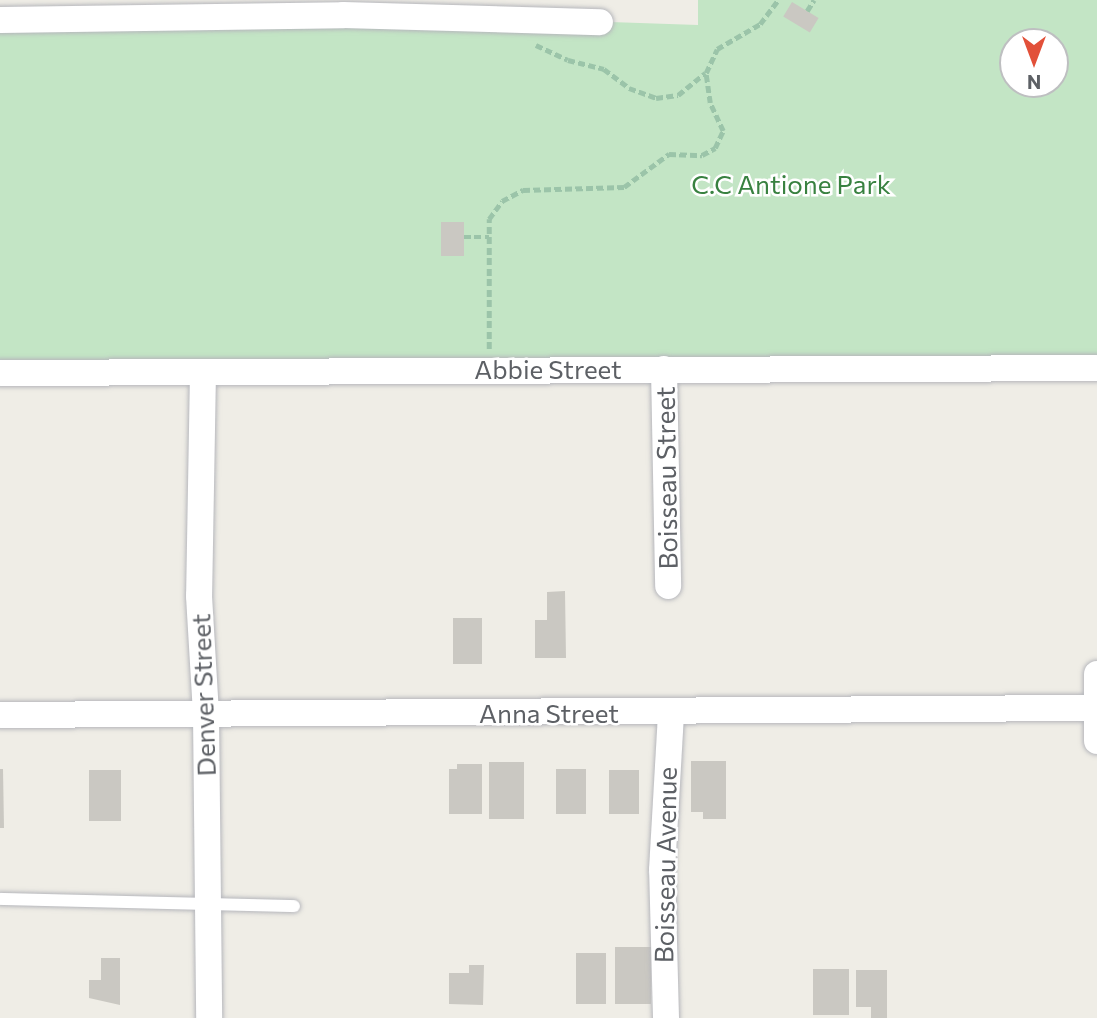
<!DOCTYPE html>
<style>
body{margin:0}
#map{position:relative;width:1097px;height:1018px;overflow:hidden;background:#efede6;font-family:Commissioner,sans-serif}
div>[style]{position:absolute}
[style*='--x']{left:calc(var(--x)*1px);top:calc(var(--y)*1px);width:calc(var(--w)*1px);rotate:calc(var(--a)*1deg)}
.green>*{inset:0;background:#c3e5c5}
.building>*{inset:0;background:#cac8c2;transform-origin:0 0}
.path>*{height:4.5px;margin-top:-2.25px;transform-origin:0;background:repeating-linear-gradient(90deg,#9bc4a9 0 7px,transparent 0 10.5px)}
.roads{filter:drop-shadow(0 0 2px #b6b7bc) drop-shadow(0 0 2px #b6b7bc)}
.service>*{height:12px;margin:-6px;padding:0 6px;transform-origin:6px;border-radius:6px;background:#fff}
.minor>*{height:26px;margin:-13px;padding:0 13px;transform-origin:13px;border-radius:13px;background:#fff}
span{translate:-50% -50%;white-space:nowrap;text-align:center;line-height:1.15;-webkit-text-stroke:5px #fff;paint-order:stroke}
.park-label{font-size:26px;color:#388140}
.street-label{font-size:26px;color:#5d6065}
.north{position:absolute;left:999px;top:28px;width:70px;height:70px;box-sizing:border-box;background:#fff;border:2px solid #bebfc1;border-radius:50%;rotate:180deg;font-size:19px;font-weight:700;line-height:28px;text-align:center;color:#5d6065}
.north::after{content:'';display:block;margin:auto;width:24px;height:32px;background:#e25039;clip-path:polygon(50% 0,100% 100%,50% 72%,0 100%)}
</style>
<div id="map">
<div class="green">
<i style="clip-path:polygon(evenodd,698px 0,1097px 0,1097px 368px,0 373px,0 20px,406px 15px,698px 25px,698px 0,1013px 42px,1055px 42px,1055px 84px,1013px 84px,1013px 42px)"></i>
</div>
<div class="building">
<i style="left:792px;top:2px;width:31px;height:17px;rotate:31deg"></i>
<i style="left:441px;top:222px;width:23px;height:34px"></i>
<i style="clip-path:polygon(565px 591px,566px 658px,535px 658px,535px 620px,547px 620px,547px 592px)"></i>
<i style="left:453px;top:618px;width:29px;height:46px"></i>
<i style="clip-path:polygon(691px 761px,726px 761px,726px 819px,703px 819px,703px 812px,691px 812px)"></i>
<i style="left:489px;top:762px;width:35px;height:57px"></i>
<i style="clip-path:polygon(457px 764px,482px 764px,482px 814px,449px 814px,449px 769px,457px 769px)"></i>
<i style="clip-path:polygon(0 769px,3px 769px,4px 828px,0 828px)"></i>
<i style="left:556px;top:769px;width:30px;height:45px"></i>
<i style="left:89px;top:770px;width:32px;height:51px"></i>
<i style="left:609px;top:770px;width:30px;height:44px"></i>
<i style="left:615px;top:947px;width:36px;height:57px"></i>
<i style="left:576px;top:953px;width:30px;height:51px"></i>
<i style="clip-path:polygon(101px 958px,120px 958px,120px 1005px,89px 998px,89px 980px,101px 980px)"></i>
<i style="clip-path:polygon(469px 965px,484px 965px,483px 1005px,449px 1004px,449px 973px,469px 973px)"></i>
<i style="left:813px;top:969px;width:36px;height:46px"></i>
<i style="clip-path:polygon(856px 970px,887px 970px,887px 1018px,871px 1018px,871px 1007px,856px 1007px)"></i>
</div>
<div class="path">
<i style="--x:807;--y:11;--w:13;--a:-58"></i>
<i style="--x:536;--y:45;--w:35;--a:25"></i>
<i style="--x:568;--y:60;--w:37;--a:14"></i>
<i style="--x:604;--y:69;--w:31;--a:37"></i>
<i style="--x:629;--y:88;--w:29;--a:20"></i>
<i style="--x:656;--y:98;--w:22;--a:-8"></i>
<i style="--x:678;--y:95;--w:35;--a:-39"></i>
<i style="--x:464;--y:237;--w:25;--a:0"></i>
<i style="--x:489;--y:349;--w:130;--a:-90"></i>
<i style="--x:489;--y:219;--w:22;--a:-54"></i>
<i style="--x:502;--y:201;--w:24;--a:-28"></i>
<i style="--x:523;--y:190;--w:101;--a:-1.7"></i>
<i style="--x:624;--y:187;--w:56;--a:-36.3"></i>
<i style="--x:669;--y:154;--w:33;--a:2"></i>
<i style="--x:702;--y:155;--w:15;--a:-28"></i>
<i style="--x:715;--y:148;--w:19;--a:-65"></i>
<i style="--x:723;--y:131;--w:31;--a:-115"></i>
<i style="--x:710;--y:103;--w:30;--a:-98"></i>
<i style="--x:706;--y:73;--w:26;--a:-65"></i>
<i style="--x:717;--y:49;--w:50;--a:-30.2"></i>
<i style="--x:760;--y:24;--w:30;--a:-53"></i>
</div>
<div class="roads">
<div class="service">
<i style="--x:0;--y:899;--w:294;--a:1.4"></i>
</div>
<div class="minor">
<i style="--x:0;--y:20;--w:343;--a:-0.8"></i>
<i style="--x:343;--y:15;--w:257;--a:1.6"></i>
<i style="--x:664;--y:369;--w:217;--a:88.9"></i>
<i style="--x:203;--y:372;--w:224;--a:91"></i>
<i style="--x:199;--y:596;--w:118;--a:86.6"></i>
<i style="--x:206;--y:714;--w:304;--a:89.4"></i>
<i style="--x:0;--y:373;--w:1097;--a:-0.26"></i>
<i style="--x:1097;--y:674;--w:67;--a:90"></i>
<i style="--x:0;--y:715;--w:1097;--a:-0.37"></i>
<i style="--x:666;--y:1018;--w:148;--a:-91.5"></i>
<i style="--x:662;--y:870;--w:158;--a:-86.7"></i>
</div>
</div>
<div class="park-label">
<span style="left:791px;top:184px">C.C Antione Park</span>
</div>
<div class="street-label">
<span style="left:548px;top:369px">Abbie Street</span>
<span style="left:666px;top:478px;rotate:-91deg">Boisseau Street</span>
<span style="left:203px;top:695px;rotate:-92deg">Denver Street</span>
<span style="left:549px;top:713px">Anna Street</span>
<span style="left:665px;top:865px;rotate:-89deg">Boisseau Avenue</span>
</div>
<div class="north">N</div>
</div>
